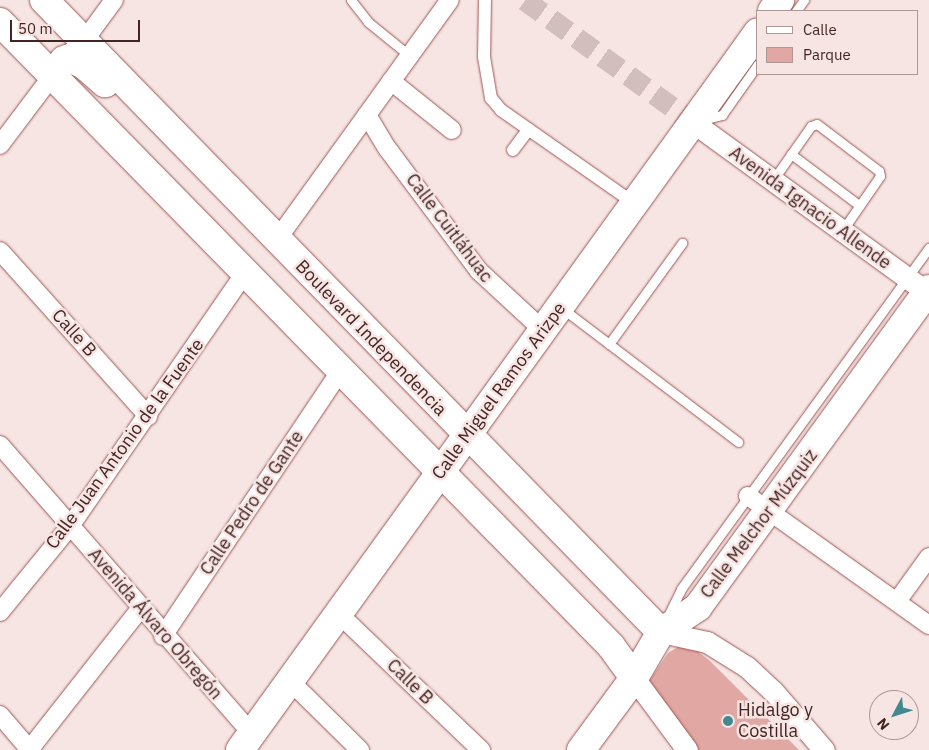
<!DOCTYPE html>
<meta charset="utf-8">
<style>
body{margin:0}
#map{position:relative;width:929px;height:750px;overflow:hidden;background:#f6e5e3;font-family:"IBM Plex Sans",sans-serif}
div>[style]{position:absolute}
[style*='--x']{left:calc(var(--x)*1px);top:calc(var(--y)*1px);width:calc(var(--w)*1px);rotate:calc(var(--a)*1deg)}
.green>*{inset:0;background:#e1a7a3}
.tertiary-tunnel>*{height:21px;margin-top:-10.5px;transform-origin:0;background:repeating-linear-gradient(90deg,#d2bebc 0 21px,transparent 0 32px)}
.roads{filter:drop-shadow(0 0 1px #9e5653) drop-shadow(0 0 1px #9e5653)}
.service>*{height:9px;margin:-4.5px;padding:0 4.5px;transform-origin:4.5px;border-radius:4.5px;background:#fff}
.pedestrian>*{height:12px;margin:-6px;padding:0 6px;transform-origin:6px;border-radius:6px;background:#fff}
.minor>*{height:18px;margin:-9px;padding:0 9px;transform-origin:9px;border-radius:9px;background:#fff}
.tertiary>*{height:21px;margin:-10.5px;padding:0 10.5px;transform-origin:10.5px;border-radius:10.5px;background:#fff}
.primary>*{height:28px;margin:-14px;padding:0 14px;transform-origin:14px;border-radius:14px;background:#fff}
.trunk>*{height:28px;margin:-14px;padding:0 14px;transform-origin:14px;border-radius:14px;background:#fff}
.dots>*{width:14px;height:14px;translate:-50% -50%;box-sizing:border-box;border:2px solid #f6e5e3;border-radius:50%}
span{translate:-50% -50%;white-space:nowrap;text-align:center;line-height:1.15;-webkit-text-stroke:5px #f6e5e3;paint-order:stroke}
.street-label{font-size:18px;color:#432422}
.poi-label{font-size:18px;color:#432422}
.left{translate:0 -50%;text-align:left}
.legend{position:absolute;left:756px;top:10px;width:162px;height:65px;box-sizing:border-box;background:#f6e5e3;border:1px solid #ae9896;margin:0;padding:6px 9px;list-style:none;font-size:15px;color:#432422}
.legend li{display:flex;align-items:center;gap:10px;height:25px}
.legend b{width:25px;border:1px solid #ae9896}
.north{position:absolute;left:869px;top:690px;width:50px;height:50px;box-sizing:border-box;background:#f6e5e3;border:1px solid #ae9896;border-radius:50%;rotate:230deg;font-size:14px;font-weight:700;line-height:20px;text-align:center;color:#432422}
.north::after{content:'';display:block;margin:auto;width:18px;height:22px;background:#41898f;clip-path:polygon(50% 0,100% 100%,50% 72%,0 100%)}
.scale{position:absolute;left:10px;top:20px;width:130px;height:22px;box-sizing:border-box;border:2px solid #432422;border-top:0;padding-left:6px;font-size:15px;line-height:18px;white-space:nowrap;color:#432422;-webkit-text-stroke:4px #f6e5e3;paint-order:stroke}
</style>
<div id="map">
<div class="green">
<i style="clip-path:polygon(686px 642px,710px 661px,799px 750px,698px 750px,655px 698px,649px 681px,668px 653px)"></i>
</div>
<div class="tertiary-tunnel">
<i style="--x:525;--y:0;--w:209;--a:36"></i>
</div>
<div class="roads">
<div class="service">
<i style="--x:351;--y:0;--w:28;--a:52"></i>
<i style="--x:368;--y:22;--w:54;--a:39"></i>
<i style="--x:796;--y:11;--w:14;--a:-54"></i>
<i style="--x:702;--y:120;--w:21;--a:-14"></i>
<i style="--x:722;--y:115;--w:62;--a:-54.8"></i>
<i style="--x:791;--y:154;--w:85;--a:36.9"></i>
<i style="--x:773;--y:180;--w:66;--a:-54.9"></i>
<i style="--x:811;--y:126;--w:6;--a:-18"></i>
<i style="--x:817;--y:124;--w:78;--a:37.2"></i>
<i style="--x:879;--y:171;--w:5;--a:79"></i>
<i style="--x:880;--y:176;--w:67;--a:124.6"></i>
<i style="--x:563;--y:309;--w:220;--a:37.2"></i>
<i style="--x:609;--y:344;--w:125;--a:-54.1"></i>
<i style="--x:667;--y:618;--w:32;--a:-64"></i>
<i style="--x:681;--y:589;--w:422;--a:-54"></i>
</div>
<div class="pedestrian">
<i style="--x:485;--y:0;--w:57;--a:91"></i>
<i style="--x:484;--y:57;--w:42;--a:80.3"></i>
<i style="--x:491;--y:98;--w:16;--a:50"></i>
<i style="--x:501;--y:110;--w:164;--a:35"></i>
<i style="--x:513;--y:150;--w:26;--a:-53"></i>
</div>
<div class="minor">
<i style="--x:84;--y:41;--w:51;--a:-53.8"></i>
<i style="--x:391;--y:81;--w:78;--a:38.8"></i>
<i style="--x:367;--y:115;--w:39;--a:59"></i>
<i style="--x:387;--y:148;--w:154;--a:53.2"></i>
<i style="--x:479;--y:271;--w:88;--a:42.7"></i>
<i style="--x:0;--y:145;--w:86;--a:-53"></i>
<i style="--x:276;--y:241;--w:297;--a:-54.2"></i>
<i style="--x:0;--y:251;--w:222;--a:48.1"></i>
<i style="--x:0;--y:445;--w:383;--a:48.9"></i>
<i style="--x:748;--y:496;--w:222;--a:35.5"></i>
<i style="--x:898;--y:600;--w:53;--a:-54.2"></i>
<i style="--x:0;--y:612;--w:112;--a:-50.8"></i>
<i style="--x:71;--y:525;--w:306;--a:-55.4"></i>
<i style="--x:339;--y:614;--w:197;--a:43.8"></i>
<i style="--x:163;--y:636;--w:320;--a:-56.2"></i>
<i style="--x:291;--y:682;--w:97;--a:44.6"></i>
<i style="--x:0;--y:715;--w:46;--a:49.4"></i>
<i style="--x:29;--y:750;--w:179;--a:-51.8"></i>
</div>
<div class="tertiary">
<i style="--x:694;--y:123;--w:288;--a:36"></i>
<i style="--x:661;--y:632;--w:47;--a:12.3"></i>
<i style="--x:707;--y:642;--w:47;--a:32"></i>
<i style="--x:747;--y:667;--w:35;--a:43"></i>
<i style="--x:773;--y:691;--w:78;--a:49.2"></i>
<i style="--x:634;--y:678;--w:89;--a:53.6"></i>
</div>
<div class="primary">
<i style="--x:44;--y:0;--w:883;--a:45.69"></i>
<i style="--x:0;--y:22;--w:873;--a:45.6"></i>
<i style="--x:611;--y:646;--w:39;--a:54"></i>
<i style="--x:52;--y:76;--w:20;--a:-53"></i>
<i style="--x:64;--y:60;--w:6;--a:-18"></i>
<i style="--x:70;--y:58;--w:16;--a:27"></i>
<i style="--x:84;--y:65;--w:28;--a:41"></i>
</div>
<div class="trunk">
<i style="--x:772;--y:11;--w:14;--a:-54"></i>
<i style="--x:240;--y:750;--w:885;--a:-54.19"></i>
<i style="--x:581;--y:750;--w:89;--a:-53.6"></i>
<i style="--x:634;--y:678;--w:53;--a:-59.6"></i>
<i style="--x:661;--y:632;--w:45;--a:-34"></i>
<i style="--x:698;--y:607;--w:393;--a:-54"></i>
</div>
</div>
<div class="dots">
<i style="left:728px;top:721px;background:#41898f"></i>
</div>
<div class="street-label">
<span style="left:810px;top:208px;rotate:36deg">Avenida Ignacio Allende</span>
<span style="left:449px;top:228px;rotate:53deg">Calle Cuitláhuac</span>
<span style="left:74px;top:333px;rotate:48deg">Calle B</span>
<span style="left:371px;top:338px;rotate:46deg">Boulevard Independencia</span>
<span style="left:499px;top:391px;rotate:-54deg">Calle Miguel Ramos Arizpe</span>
<span style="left:125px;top:444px;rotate:-54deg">Calle Juan Antonio de la Fuente</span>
<span style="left:252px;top:503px;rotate:-56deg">Calle Pedro de Gante</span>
<span style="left:759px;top:524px;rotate:-53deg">Calle Melchor Múzquiz</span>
<span style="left:155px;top:624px;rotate:49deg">Avenida Álvaro Obregón</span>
<span style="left:410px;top:682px;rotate:44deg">Calle B</span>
</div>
<div class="poi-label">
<span class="left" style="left:738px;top:721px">Hidalgo y<br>Costilla</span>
</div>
<ul class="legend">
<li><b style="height:6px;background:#fff"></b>Calle</li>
<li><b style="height:14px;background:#e1a7a3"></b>Parque</li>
</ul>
<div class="north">N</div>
<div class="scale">50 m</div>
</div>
